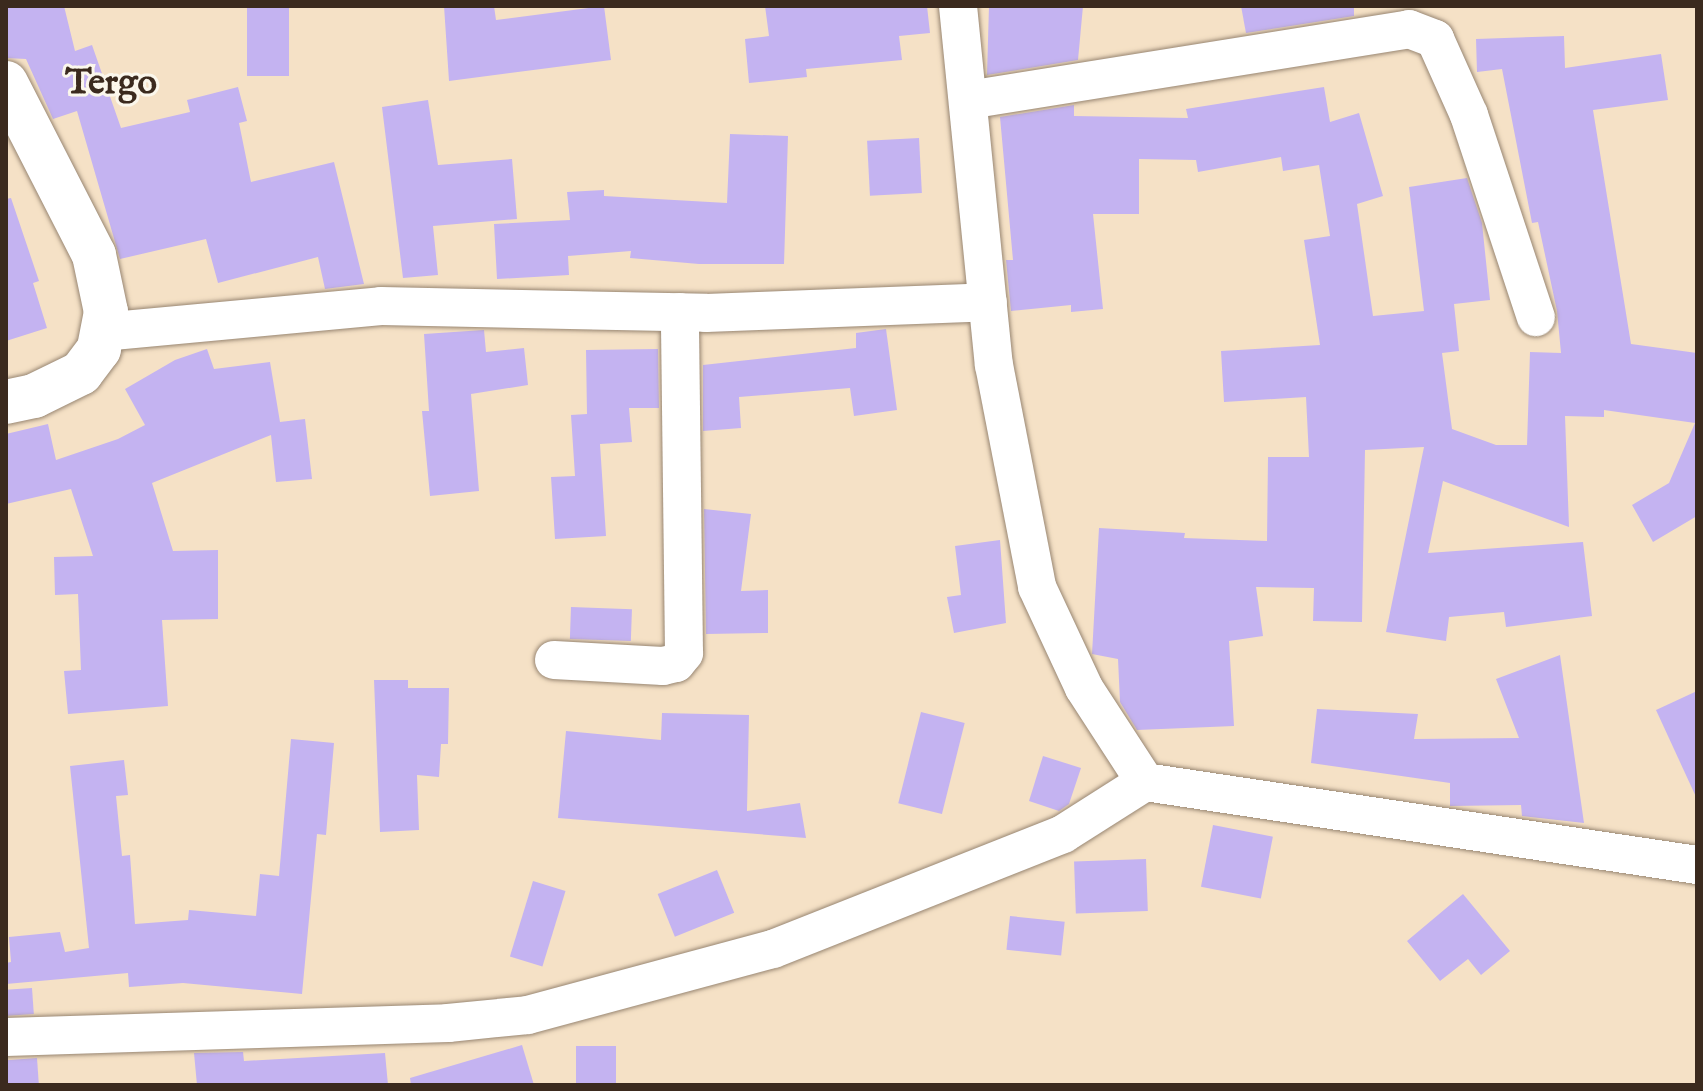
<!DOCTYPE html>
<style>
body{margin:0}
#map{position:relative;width:1703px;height:1091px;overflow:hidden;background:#f5e1c6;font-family:"IM FELL English",serif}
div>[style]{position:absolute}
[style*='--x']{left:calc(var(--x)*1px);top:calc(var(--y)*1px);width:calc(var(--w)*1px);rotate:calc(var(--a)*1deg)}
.building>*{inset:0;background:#c4b3f1;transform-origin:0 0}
.roads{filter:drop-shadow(0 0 2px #988672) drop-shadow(0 0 2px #988672)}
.minor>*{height:38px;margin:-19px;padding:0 19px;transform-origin:19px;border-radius:19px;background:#fff}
.secondary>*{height:44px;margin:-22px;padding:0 22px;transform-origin:22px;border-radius:22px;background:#fff}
span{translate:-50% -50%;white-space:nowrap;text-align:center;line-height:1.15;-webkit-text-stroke:6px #fbf7ec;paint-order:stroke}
.quarter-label{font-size:36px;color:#3b2a1e;font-weight:700}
.frame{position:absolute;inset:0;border:8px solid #3b2a1e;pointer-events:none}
</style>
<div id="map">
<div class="building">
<i style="clip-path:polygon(6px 6px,64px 6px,75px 51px,92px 45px,121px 128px,190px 112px,187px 100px,238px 87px,247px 121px,239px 123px,251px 182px,334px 162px,364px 284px,325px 289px,318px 257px,218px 283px,206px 239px,120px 259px,77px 111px,53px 119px,26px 59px,6px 58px)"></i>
<i style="left:247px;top:6px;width:42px;height:70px"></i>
<i style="clip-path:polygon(444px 6px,494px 6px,496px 20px,604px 6px,611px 60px,449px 81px)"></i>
<i style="clip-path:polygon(765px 6px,927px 6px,930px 33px,899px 36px,902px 60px,806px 69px,807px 77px,749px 83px,745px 39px,769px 36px)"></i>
<i style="clip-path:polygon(989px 6px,1083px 6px,1078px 60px,987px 75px)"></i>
<i style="clip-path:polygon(1241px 6px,1354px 6px,1354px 16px,1246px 33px)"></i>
<i style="clip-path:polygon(1564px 36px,1565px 68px,1661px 54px,1668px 100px,1593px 110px,1631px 344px,1697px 353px,1697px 516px,1653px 542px,1632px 505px,1669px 483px,1695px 423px,1604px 410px,1604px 417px,1565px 416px,1569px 527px,1443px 481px,1428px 553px,1583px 542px,1592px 616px,1506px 627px,1504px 612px,1449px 617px,1446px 641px,1386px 632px,1424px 447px,1365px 450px,1362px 622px,1313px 621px,1314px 588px,1256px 587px,1263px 636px,1229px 641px,1234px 726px,1137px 730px,1120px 702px,1118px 659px,1092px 654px,1099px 528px,1185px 533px,1184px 538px,1267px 541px,1268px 457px,1309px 457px,1306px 397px,1224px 402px,1221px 351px,1320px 345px,1304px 240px,1330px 236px,1319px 165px,1283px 171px,1281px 157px,1198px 172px,1196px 160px,1139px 159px,1139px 214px,1093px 214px,1103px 309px,1071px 312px,1071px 305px,1011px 311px,1006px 260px,1013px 260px,1000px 117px,1074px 105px,1074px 116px,1188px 118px,1186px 109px,1324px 87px,1330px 122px,1359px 113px,1383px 196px,1357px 204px,1373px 316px,1424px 311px,1409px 187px,1467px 178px,1482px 223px,1490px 300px,1454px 304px,1459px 351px,1442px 353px,1452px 429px,1496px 445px,1527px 445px,1530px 352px,1561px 353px,1557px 311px,1538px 222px,1532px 223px,1502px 69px,1477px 72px,1476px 39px)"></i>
<i style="clip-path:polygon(428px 100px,438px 165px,512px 159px,517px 219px,433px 226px,438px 275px,403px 278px,382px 107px)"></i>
<i style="clip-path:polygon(730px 134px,788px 136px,784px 264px,699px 264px,630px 258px,631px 251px,568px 256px,569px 275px,497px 279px,494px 224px,570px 220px,567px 192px,604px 190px,604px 196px,727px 203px)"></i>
<i style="left:919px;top:138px;width:55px;height:52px;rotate:87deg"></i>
<i style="clip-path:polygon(11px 198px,39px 281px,33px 283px,47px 328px,6px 341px,6px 199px)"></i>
<i style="clip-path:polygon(886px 329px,897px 410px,854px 416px,850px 388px,739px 397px,741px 428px,703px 431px,703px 365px,856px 348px,856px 333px)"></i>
<i style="clip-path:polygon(484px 330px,486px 352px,524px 348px,528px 385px,471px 394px,479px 491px,430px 496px,422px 411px,429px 411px,424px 334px)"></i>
<i style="clip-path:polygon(207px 349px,214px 369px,270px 362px,280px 422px,305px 419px,312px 479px,276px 482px,271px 435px,152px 483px,173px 551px,218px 550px,218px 619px,162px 620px,168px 706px,68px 714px,64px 671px,81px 670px,78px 594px,55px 595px,54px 557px,93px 556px,71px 489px,6px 504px,6px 434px,48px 424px,56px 460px,118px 439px,145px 425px,125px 389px,175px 360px)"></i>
<i style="clip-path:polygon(658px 349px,659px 408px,629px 408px,632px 442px,600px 444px,606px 536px,555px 539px,551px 477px,575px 476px,571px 415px,587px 414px,586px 350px)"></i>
<i style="clip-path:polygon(704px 509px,751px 514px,741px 591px,768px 590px,768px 633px,706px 634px)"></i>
<i style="clip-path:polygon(1000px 540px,1006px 623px,954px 633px,947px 597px,961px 595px,955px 546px)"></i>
<i style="left:571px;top:607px;width:61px;height:32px;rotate:2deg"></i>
<i style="clip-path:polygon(1560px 655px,1584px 823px,1522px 816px,1521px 805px,1450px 806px,1450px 783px,1311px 763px,1317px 709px,1418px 714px,1414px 739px,1519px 738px,1496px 679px)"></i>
<i style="clip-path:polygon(374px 680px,408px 680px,408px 688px,449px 688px,448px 744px,441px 744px,439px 777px,417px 775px,419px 830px,380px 832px)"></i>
<i style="clip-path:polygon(1697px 691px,1697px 799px,1656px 710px)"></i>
<i style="left:921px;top:712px;width:45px;height:94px;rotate:14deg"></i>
<i style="clip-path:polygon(662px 713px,749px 715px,747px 811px,800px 803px,806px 838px,558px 818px,566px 731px,661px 740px)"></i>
<i style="clip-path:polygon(291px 739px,334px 743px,326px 835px,317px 834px,302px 994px,183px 983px,129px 987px,128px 973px,6px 984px,6px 963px,11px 962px,9px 937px,60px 932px,65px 952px,89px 948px,70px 766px,124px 760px,128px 795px,116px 796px,122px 856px,130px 855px,135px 924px,188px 920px,189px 910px,256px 916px,260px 874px,279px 876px)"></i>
<i style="clip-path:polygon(1043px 756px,1081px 768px,1069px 804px,1059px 811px,1029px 801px)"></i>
<i style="left:1213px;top:825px;width:61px;height:63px;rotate:11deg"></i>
<i style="left:1146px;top:859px;width:52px;height:72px;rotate:88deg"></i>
<i style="left:717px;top:870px;width:46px;height:64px;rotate:68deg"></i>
<i style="left:533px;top:881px;width:34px;height:79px;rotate:17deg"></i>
<i style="clip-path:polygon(1463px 894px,1510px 951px,1481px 975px,1468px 959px,1440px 981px,1407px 941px)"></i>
<i style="left:1010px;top:916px;width:55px;height:34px;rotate:6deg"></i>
<i style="left:32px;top:988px;width:26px;height:26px;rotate:86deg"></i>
<i style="clip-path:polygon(522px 1045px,534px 1085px,411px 1085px,410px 1078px)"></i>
<i style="left:576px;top:1046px;width:40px;height:39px"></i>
<i style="clip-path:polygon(243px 1052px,244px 1061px,385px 1053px,388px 1085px,197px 1085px,194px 1053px)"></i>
<i style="left:37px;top:1058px;width:27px;height:31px;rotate:86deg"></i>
</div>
<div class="roads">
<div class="minor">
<i style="--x:958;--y:6;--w:361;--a:84.3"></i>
<i style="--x:994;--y:365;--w:226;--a:79"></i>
<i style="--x:1037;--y:587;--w:111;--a:65"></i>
<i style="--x:1084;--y:688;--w:112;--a:57"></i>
<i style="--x:1145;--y:782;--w:558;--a:8.55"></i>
<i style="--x:968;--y:100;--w:447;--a:-9.1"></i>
<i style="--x:1409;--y:29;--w:28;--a:21"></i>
<i style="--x:1435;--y:39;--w:83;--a:65.9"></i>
<i style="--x:1469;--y:115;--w:213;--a:71.7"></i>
<i style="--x:102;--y:332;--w:280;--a:-5.3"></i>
<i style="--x:381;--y:306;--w:325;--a:1.2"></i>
<i style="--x:706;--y:313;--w:282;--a:-2.2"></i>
<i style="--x:554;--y:660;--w:109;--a:3.2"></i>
<i style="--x:663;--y:666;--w:13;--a:-13"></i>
<i style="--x:676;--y:663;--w:13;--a:-51"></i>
<i style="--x:684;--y:653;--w:341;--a:-90.7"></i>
<i style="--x:6;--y:1037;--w:442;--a:-1.8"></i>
<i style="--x:448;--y:1023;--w:80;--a:-5.7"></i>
<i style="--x:528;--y:1015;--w:254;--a:-15.1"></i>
<i style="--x:773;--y:949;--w:312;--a:-21.6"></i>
<i style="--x:1063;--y:834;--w:97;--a:-32.4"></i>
</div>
<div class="secondary">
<i style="--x:6;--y:83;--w:193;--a:62.9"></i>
<i style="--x:94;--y:255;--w:58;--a:78.1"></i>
<i style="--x:106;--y:312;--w:38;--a:101"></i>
<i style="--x:99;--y:349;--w:30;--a:127"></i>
<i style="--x:81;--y:373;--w:52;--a:153.9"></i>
<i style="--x:34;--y:396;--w:29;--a:168"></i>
</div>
</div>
<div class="quarter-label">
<span style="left:111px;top:84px">Tergo</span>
</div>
<div class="frame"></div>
</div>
